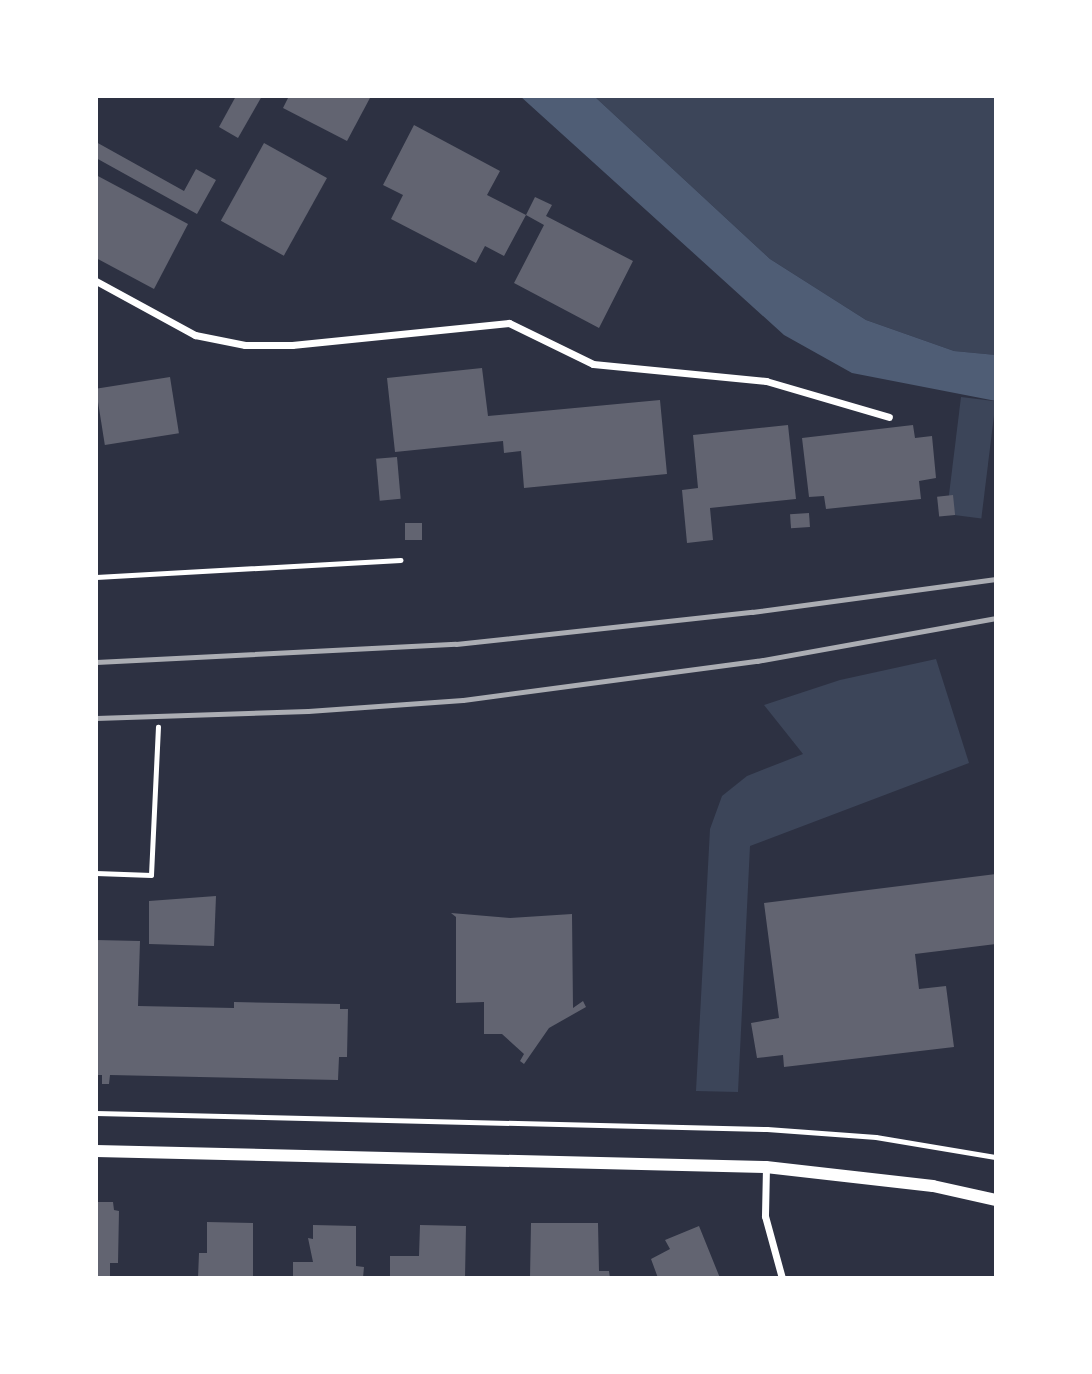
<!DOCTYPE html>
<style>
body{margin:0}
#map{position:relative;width:1092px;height:1374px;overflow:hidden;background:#2d3142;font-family:Spectral,serif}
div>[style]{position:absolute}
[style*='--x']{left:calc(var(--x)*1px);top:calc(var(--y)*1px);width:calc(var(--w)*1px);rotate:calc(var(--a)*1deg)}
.green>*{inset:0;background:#3c4559;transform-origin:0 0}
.water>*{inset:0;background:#4f5d75}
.building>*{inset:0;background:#626471;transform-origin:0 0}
.path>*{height:4.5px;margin:-2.25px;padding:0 2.25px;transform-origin:2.25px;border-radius:2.25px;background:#fff}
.service>*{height:5px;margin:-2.5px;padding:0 2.5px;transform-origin:2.5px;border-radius:2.5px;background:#fff}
.minor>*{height:7px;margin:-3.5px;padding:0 3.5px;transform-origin:3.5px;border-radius:3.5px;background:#fff}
.tertiary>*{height:12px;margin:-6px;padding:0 6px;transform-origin:6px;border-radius:6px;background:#fff}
.rail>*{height:5px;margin:-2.5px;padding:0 2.5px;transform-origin:2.5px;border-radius:2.5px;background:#abadb3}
span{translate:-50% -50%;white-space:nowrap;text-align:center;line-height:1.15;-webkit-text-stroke:7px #fff;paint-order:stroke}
.frame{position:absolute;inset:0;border:98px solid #fff;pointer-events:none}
</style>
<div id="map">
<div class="green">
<i style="clip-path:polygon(594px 96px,996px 96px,996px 355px,954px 351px,866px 320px,770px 259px)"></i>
<i style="left:961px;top:397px;width:35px;height:118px;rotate:7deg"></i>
<i style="clip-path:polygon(936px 659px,969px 763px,750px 846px,738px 1092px,696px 1091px,710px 829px,722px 796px,747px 776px,803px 754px,764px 705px,840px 680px)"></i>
</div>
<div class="water">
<i style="clip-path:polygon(520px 96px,594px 96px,770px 259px,866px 320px,954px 351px,996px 355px,996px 401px,852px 373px,784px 335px)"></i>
</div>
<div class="building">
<i style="clip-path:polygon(236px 96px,262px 96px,238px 138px,219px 127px)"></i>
<i style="clip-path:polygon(289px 96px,371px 96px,347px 141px,283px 108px)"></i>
<i style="clip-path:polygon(414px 125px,500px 171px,487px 195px,526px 215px,504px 256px,485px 246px,476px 263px,391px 219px,403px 195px,383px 185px)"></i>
<i style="clip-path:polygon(96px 142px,184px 191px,196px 169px,216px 180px,197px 214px,96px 158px)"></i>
<i style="left:264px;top:143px;width:72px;height:89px;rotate:29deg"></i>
<i style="clip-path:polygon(96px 175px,188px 224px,154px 289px,96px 258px)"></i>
<i style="clip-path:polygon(535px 197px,552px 205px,546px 216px,633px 261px,599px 328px,514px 283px,544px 225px,526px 215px)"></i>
<i style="clip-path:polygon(482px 368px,488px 416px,660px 400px,667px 474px,524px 488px,521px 451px,504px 453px,503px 441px,395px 452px,387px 378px)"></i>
<i style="left:170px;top:377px;width:57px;height:75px;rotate:81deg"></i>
<i style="clip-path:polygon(788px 425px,796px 499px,710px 508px,713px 540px,687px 543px,682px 490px,698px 488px,693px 435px)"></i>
<i style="clip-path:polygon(913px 425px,915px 438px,932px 436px,936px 478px,919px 481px,921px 499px,826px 509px,824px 496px,809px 497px,802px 438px)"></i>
<i style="left:397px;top:457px;width:42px;height:21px;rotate:85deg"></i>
<i style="left:953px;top:495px;width:20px;height:16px;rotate:84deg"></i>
<i style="left:809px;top:513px;width:14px;height:19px;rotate:86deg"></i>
<i style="left:405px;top:523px;width:17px;height:17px"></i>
<i style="clip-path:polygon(996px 874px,996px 944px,915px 954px,919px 989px,946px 986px,954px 1047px,784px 1067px,783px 1055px,757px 1058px,751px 1023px,779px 1018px,764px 903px)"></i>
<i style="clip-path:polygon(216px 896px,214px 946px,149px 944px,149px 901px)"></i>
<i style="clip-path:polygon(451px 913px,510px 918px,572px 914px,573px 1008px,583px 1001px,586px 1007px,549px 1028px,524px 1064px,520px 1061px,524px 1054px,502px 1034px,484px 1034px,484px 1002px,456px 1003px,456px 917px)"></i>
<i style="clip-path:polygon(96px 940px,140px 941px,138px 1006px,234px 1008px,234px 1002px,340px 1004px,340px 1009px,348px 1009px,347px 1057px,339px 1057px,338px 1080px,110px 1075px,109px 1084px,102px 1084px,102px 1075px,96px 1075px)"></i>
<i style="clip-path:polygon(96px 1202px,113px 1202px,114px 1210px,119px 1211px,118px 1263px,110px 1263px,110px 1278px,96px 1278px)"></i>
<i style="clip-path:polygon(207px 1222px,253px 1223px,253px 1278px,198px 1278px,199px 1253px,207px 1253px)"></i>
<i style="clip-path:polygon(531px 1223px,598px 1223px,599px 1271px,609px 1271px,610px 1278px,530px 1278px)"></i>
<i style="clip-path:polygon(313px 1225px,356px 1226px,356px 1266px,364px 1267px,363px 1278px,293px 1278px,293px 1262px,313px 1262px,308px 1238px,313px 1239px)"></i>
<i style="clip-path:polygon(420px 1225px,466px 1226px,465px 1278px,390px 1278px,390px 1256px,419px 1256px)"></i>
<i style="clip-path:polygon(699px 1226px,720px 1278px,658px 1278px,651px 1259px,670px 1249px,665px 1240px)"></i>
</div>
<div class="path">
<i style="--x:96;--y:873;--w:55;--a:2.1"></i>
<i style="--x:151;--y:875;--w:148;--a:-87.3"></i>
<i style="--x:96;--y:1113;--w:671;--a:1.37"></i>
<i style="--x:767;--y:1129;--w:109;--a:4.2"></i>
<i style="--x:876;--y:1137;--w:122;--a:9.5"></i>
</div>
<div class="service">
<i style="--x:96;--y:577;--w:305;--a:-3.2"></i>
</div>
<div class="minor">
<i style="--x:96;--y:281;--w:113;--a:28.6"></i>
<i style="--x:195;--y:335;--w:51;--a:11.3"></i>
<i style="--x:245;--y:345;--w:47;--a:0"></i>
<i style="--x:292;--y:345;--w:218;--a:-5.8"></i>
<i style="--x:509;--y:323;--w:93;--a:26"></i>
<i style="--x:593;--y:364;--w:174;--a:5.6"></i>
<i style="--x:766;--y:381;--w:128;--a:16.3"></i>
<i style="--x:766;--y:1167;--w:49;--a:91.2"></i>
<i style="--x:765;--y:1216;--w:64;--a:74.7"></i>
</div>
<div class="tertiary">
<i style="--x:96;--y:1151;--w:670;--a:1.37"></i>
<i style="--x:766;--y:1167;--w:168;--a:6.5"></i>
<i style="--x:933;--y:1186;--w:65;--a:12.5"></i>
</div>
<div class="rail">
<i style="--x:96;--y:662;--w:360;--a:-2.9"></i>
<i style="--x:456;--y:644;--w:298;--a:-6.2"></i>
<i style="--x:752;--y:612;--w:246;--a:-7.7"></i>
<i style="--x:96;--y:718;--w:212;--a:-1.9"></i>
<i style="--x:308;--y:711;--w:155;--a:-4.1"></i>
<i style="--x:463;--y:700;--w:297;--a:-7.6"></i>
<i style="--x:757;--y:661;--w:243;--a:-10.2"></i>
</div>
<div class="frame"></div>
</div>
